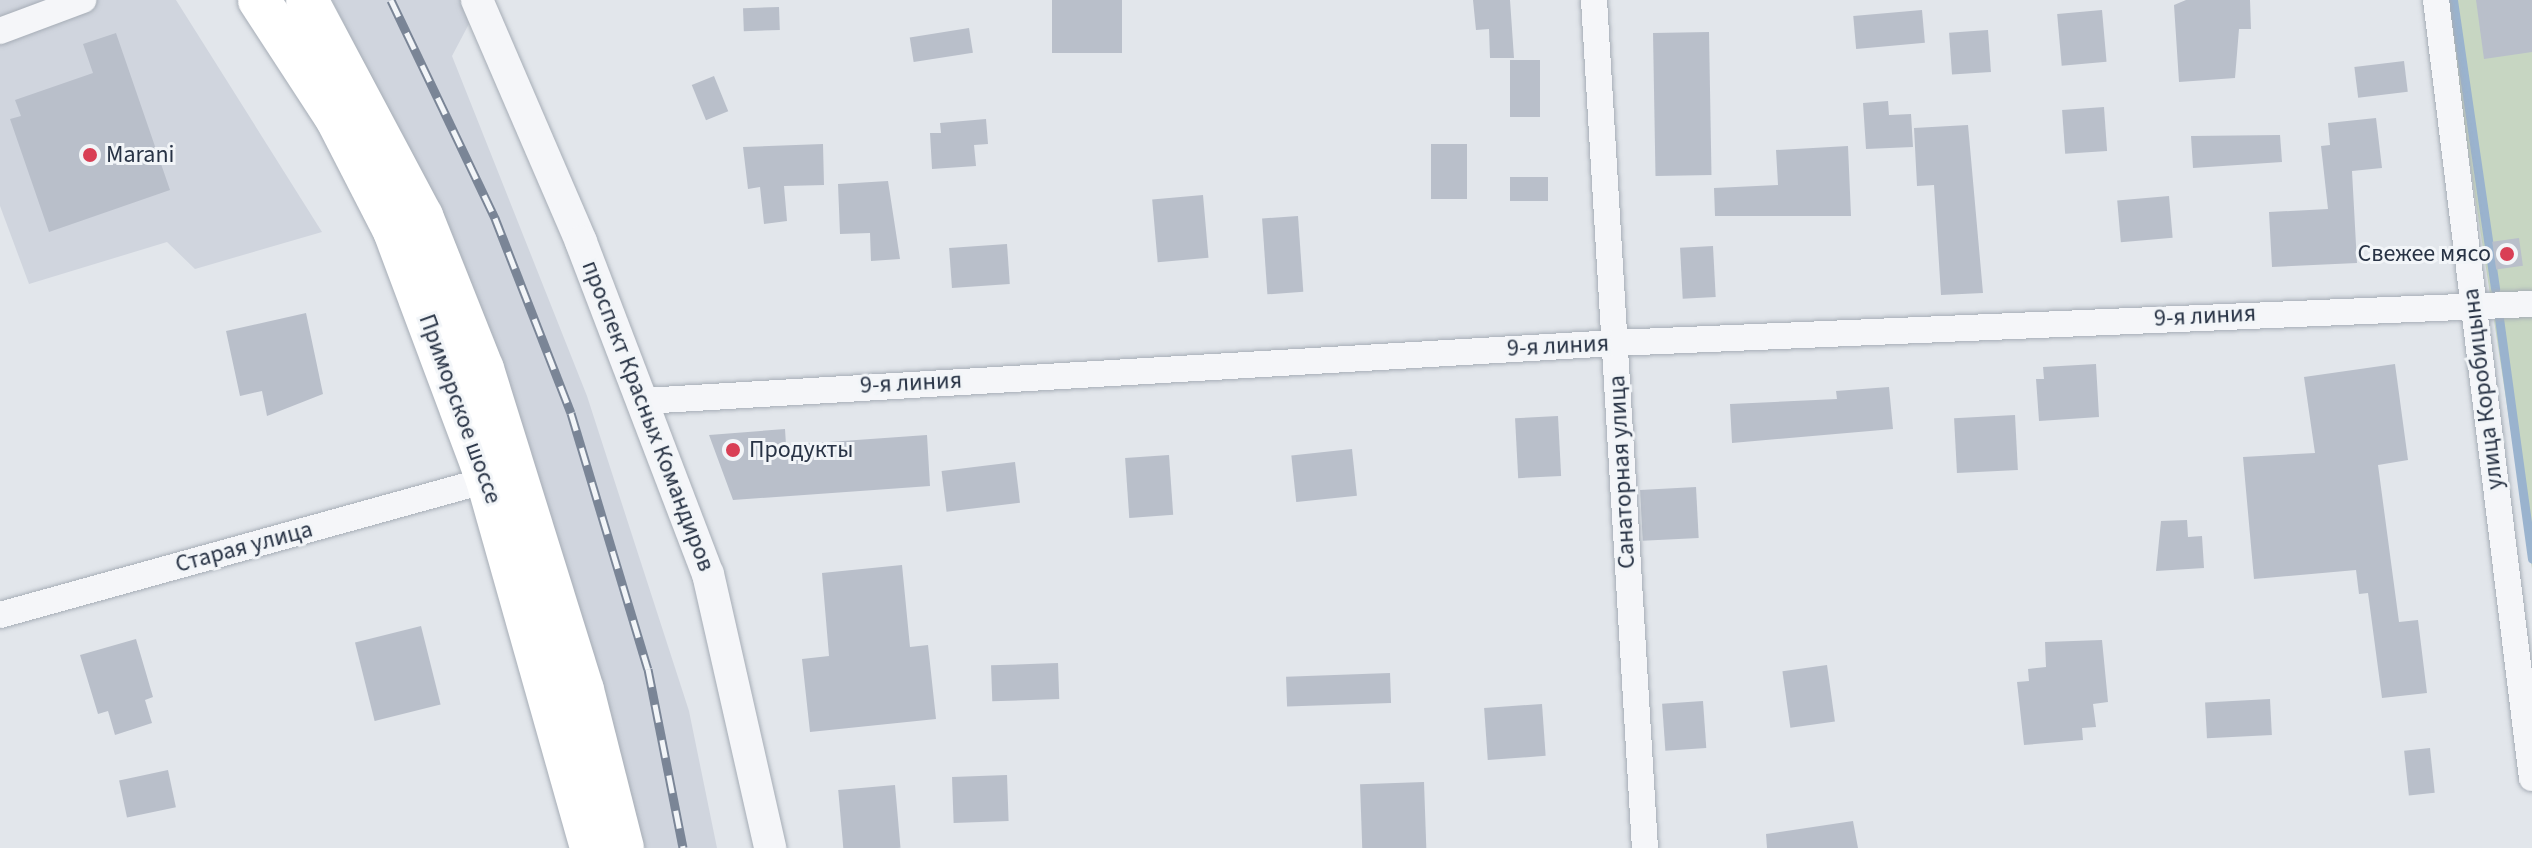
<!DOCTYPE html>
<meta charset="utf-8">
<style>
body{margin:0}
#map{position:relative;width:2532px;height:848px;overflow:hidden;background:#e2e6eb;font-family:"Source Sans 3",sans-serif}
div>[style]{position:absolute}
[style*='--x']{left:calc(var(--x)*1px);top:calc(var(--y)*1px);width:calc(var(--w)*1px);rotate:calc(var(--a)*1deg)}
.built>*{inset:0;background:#d0d5de}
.green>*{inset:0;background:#c7d6c2}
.stream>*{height:9px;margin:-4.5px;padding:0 4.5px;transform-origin:4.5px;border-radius:4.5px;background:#9ab3ce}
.building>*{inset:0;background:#b9bfca;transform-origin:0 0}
.roads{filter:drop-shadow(0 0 2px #a6adb6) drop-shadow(0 0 2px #a6adb6)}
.minor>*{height:26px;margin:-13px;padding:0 13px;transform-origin:13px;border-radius:13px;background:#f5f6f9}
.tertiary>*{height:32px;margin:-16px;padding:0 16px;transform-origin:16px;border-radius:16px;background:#f5f6f9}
.trunk>*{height:42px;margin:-21px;padding:0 21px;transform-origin:21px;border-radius:21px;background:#fff}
.rail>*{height:9px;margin-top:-4.5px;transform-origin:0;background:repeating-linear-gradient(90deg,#f2f5f8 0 18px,#7a8596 0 36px);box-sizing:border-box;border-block:2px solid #7a8596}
.dots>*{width:22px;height:22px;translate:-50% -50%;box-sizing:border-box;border:4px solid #f2f5f8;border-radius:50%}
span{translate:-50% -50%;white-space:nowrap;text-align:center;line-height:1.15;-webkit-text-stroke:6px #f2f5f8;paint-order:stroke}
.poi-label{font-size:24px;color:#283345}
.left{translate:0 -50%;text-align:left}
.right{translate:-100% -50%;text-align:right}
.street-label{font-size:24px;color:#283345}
</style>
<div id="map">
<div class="built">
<i style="clip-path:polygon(0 0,176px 0,322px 232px,195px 269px,167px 242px,29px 284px,0 206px)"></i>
<i style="clip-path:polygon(332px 0,460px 0,471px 20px,452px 56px,587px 396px,689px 711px,717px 848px,642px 848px,384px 103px)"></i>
</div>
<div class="green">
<i style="clip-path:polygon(2445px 0,2532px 0,2532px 569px)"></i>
</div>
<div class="stream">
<i style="--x:2453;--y:0;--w:292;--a:81.7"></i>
<i style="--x:2499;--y:318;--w:243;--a:82.2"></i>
</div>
<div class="building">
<i style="left:1052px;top:0;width:70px;height:53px"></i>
<i style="clip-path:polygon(1473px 0,1510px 0,1514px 58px,1490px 58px,1489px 29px,1476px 30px)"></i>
<i style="clip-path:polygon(2186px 0,2250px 0,2251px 29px,2239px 29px,2235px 78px,2179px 82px,2174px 5px)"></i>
<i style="clip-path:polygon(2476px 0,2532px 0,2532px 52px,2484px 59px)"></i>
<i style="left:779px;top:7px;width:23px;height:36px;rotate:88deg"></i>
<i style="left:1922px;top:10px;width:33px;height:69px;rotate:85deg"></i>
<i style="left:2102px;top:10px;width:52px;height:45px;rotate:85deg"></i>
<i style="left:969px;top:28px;width:25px;height:60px;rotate:81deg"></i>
<i style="left:1988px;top:30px;width:42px;height:39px;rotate:86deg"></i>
<i style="left:1709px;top:32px;width:143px;height:56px;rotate:89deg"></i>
<i style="clip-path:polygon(116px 33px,170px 190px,49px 232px,10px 119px,21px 116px,15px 100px,93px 73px,83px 44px)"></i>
<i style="left:1510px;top:60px;width:30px;height:57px"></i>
<i style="left:2404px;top:61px;width:31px;height:50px;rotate:83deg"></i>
<i style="left:714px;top:76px;width:38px;height:24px;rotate:68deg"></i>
<i style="clip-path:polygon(1888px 101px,1889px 115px,1911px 114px,1913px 147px,1866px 149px,1863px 103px)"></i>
<i style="left:2104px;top:107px;width:44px;height:42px;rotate:86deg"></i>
<i style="clip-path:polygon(2376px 118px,2382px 168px,2352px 171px,2357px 263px,2272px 267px,2269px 212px,2328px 209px,2321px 146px,2330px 145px,2328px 123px)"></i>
<i style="clip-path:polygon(986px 119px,988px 144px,974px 145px,976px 166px,932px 169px,930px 133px,941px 133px,940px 123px)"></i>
<i style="clip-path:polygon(1968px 125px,1983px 293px,1941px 295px,1934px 185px,1917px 186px,1914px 128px)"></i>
<i style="clip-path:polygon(2280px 135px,2282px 162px,2193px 168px,2191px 136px)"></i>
<i style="clip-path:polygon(823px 144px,824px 185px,784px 186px,787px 221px,764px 224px,760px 187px,748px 189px,743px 147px)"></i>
<i style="left:1431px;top:144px;width:36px;height:55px"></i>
<i style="clip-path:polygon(1848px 146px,1851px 216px,1715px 216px,1714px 188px,1778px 185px,1776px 150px)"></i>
<i style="left:1510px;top:177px;width:38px;height:24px"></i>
<i style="clip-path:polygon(888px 181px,900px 259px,871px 261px,870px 233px,840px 234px,838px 184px)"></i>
<i style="left:1203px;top:195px;width:63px;height:51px;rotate:85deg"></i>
<i style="left:2169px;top:196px;width:42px;height:52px;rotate:85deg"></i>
<i style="left:1298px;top:216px;width:76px;height:36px;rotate:86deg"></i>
<i style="left:2519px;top:238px;width:28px;height:27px;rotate:82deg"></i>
<i style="left:1007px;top:244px;width:40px;height:58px;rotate:86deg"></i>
<i style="left:1713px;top:246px;width:51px;height:33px;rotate:87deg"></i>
<i style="clip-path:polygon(306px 313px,323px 394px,267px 416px,262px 391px,240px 396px,226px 331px)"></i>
<i style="clip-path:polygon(2096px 364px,2099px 417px,2039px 421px,2036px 379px,2044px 379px,2043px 367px)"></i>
<i style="clip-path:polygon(2395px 364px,2408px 460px,2378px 465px,2399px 622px,2418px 620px,2427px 693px,2382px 698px,2368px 593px,2359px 594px,2356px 570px,2254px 579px,2243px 457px,2315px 453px,2304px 377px)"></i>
<i style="clip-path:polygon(1889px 387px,1893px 429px,1732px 443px,1730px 404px,1837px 399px,1836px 391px)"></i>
<i style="left:2015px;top:415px;width:55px;height:61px;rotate:87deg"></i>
<i style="left:1558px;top:416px;width:60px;height:43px;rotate:87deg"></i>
<i style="clip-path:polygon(785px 429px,786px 445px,927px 435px,930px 486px,733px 500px,709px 435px)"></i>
<i style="left:1352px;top:449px;width:47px;height:61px;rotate:84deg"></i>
<i style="left:1169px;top:455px;width:60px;height:44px;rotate:86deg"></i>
<i style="left:1015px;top:462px;width:41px;height:74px;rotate:83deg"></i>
<i style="left:1696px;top:487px;width:51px;height:56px;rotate:87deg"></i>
<i style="clip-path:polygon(2187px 520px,2188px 537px,2202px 536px,2204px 568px,2156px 571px,2161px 521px)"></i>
<i style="clip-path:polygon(902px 565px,910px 647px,928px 645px,936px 719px,810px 732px,802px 659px,829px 656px,822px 573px)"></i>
<i style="left:421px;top:626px;width:81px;height:68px;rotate:76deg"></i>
<i style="clip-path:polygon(136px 639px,153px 697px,145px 700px,152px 723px,115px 735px,108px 711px,98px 714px,80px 655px)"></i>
<i style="clip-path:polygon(2102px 640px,2108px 702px,2093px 704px,2096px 727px,2082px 728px,2083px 740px,2024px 745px,2017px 682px,2029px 681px,2028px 669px,2046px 667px,2045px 642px)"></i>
<i style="left:1058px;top:663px;width:36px;height:67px;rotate:88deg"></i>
<i style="left:1827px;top:665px;width:57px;height:45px;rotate:82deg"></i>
<i style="left:1390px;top:673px;width:30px;height:104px;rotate:88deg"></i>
<i style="left:2270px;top:699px;width:36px;height:65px;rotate:87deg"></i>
<i style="left:1703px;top:701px;width:47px;height:41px;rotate:86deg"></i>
<i style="left:1542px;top:704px;width:52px;height:58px;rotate:86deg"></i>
<i style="left:2430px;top:748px;width:45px;height:26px;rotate:84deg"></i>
<i style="left:168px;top:770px;width:38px;height:50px;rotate:78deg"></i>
<i style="left:1007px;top:775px;width:46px;height:55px;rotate:88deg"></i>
<i style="left:1424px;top:782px;width:66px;height:64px;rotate:88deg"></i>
<i style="left:895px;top:785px;width:63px;height:57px;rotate:85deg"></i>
<i style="clip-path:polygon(1853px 821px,1858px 848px,1767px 848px,1766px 834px)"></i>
</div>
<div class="roads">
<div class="minor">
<i style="--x:1594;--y:0;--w:850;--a:86.56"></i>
<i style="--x:2436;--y:0;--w:784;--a:82.97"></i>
<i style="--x:0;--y:31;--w:89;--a:-20.5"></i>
<i style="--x:644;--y:401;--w:973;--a:-3.42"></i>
<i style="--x:1615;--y:343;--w:918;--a:-2.44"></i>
<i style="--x:0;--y:615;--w:505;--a:-15.49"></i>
</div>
<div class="tertiary">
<i style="--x:477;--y:0;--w:263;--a:66.7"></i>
<i style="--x:581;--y:242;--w:355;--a:69.1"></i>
<i style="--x:708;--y:574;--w:281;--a:77.2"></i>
</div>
<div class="trunk">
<i style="--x:259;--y:0;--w:141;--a:56.9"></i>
<i style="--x:336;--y:118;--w:127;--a:62.8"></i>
<i style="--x:394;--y:231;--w:266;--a:69.5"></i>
<i style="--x:487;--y:480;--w:382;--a:74.2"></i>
<i style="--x:307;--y:0;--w:245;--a:62"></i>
<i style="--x:422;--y:216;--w:165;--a:68.3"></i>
<i style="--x:483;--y:369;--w:336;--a:72.7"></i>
<i style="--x:583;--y:690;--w:163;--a:75.8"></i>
</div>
</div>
<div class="rail">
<i style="--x:391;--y:0;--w:242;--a:64.5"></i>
<i style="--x:495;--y:218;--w:209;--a:68.7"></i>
<i style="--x:571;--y:413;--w:267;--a:73.3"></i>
<i style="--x:648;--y:669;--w:182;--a:78.9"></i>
</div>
<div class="dots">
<i style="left:90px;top:155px;background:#d93f55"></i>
<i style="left:2507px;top:254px;background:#d93f55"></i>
<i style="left:733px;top:450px;background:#d93f55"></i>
</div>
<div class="poi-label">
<span class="left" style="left:106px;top:155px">Marani</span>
<span class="right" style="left:2491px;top:254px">Свежее мясо</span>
<span class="left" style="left:749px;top:450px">Продукты</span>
</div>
<div class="street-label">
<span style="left:2205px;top:316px;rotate:-3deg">9-я линия</span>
<span style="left:1558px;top:346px;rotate:-3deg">9-я линия</span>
<span style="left:911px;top:383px;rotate:-3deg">9-я линия</span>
<span style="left:2483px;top:389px;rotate:-97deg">улица Коробицына</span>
<span style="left:460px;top:409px;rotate:70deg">Приморское шоссе</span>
<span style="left:648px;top:416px;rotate:69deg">проспект Красных Командиров</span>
<span style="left:1622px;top:472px;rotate:-93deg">Санаторная улица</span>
<span style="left:244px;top:547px;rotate:-15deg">Старая улица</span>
</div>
</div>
